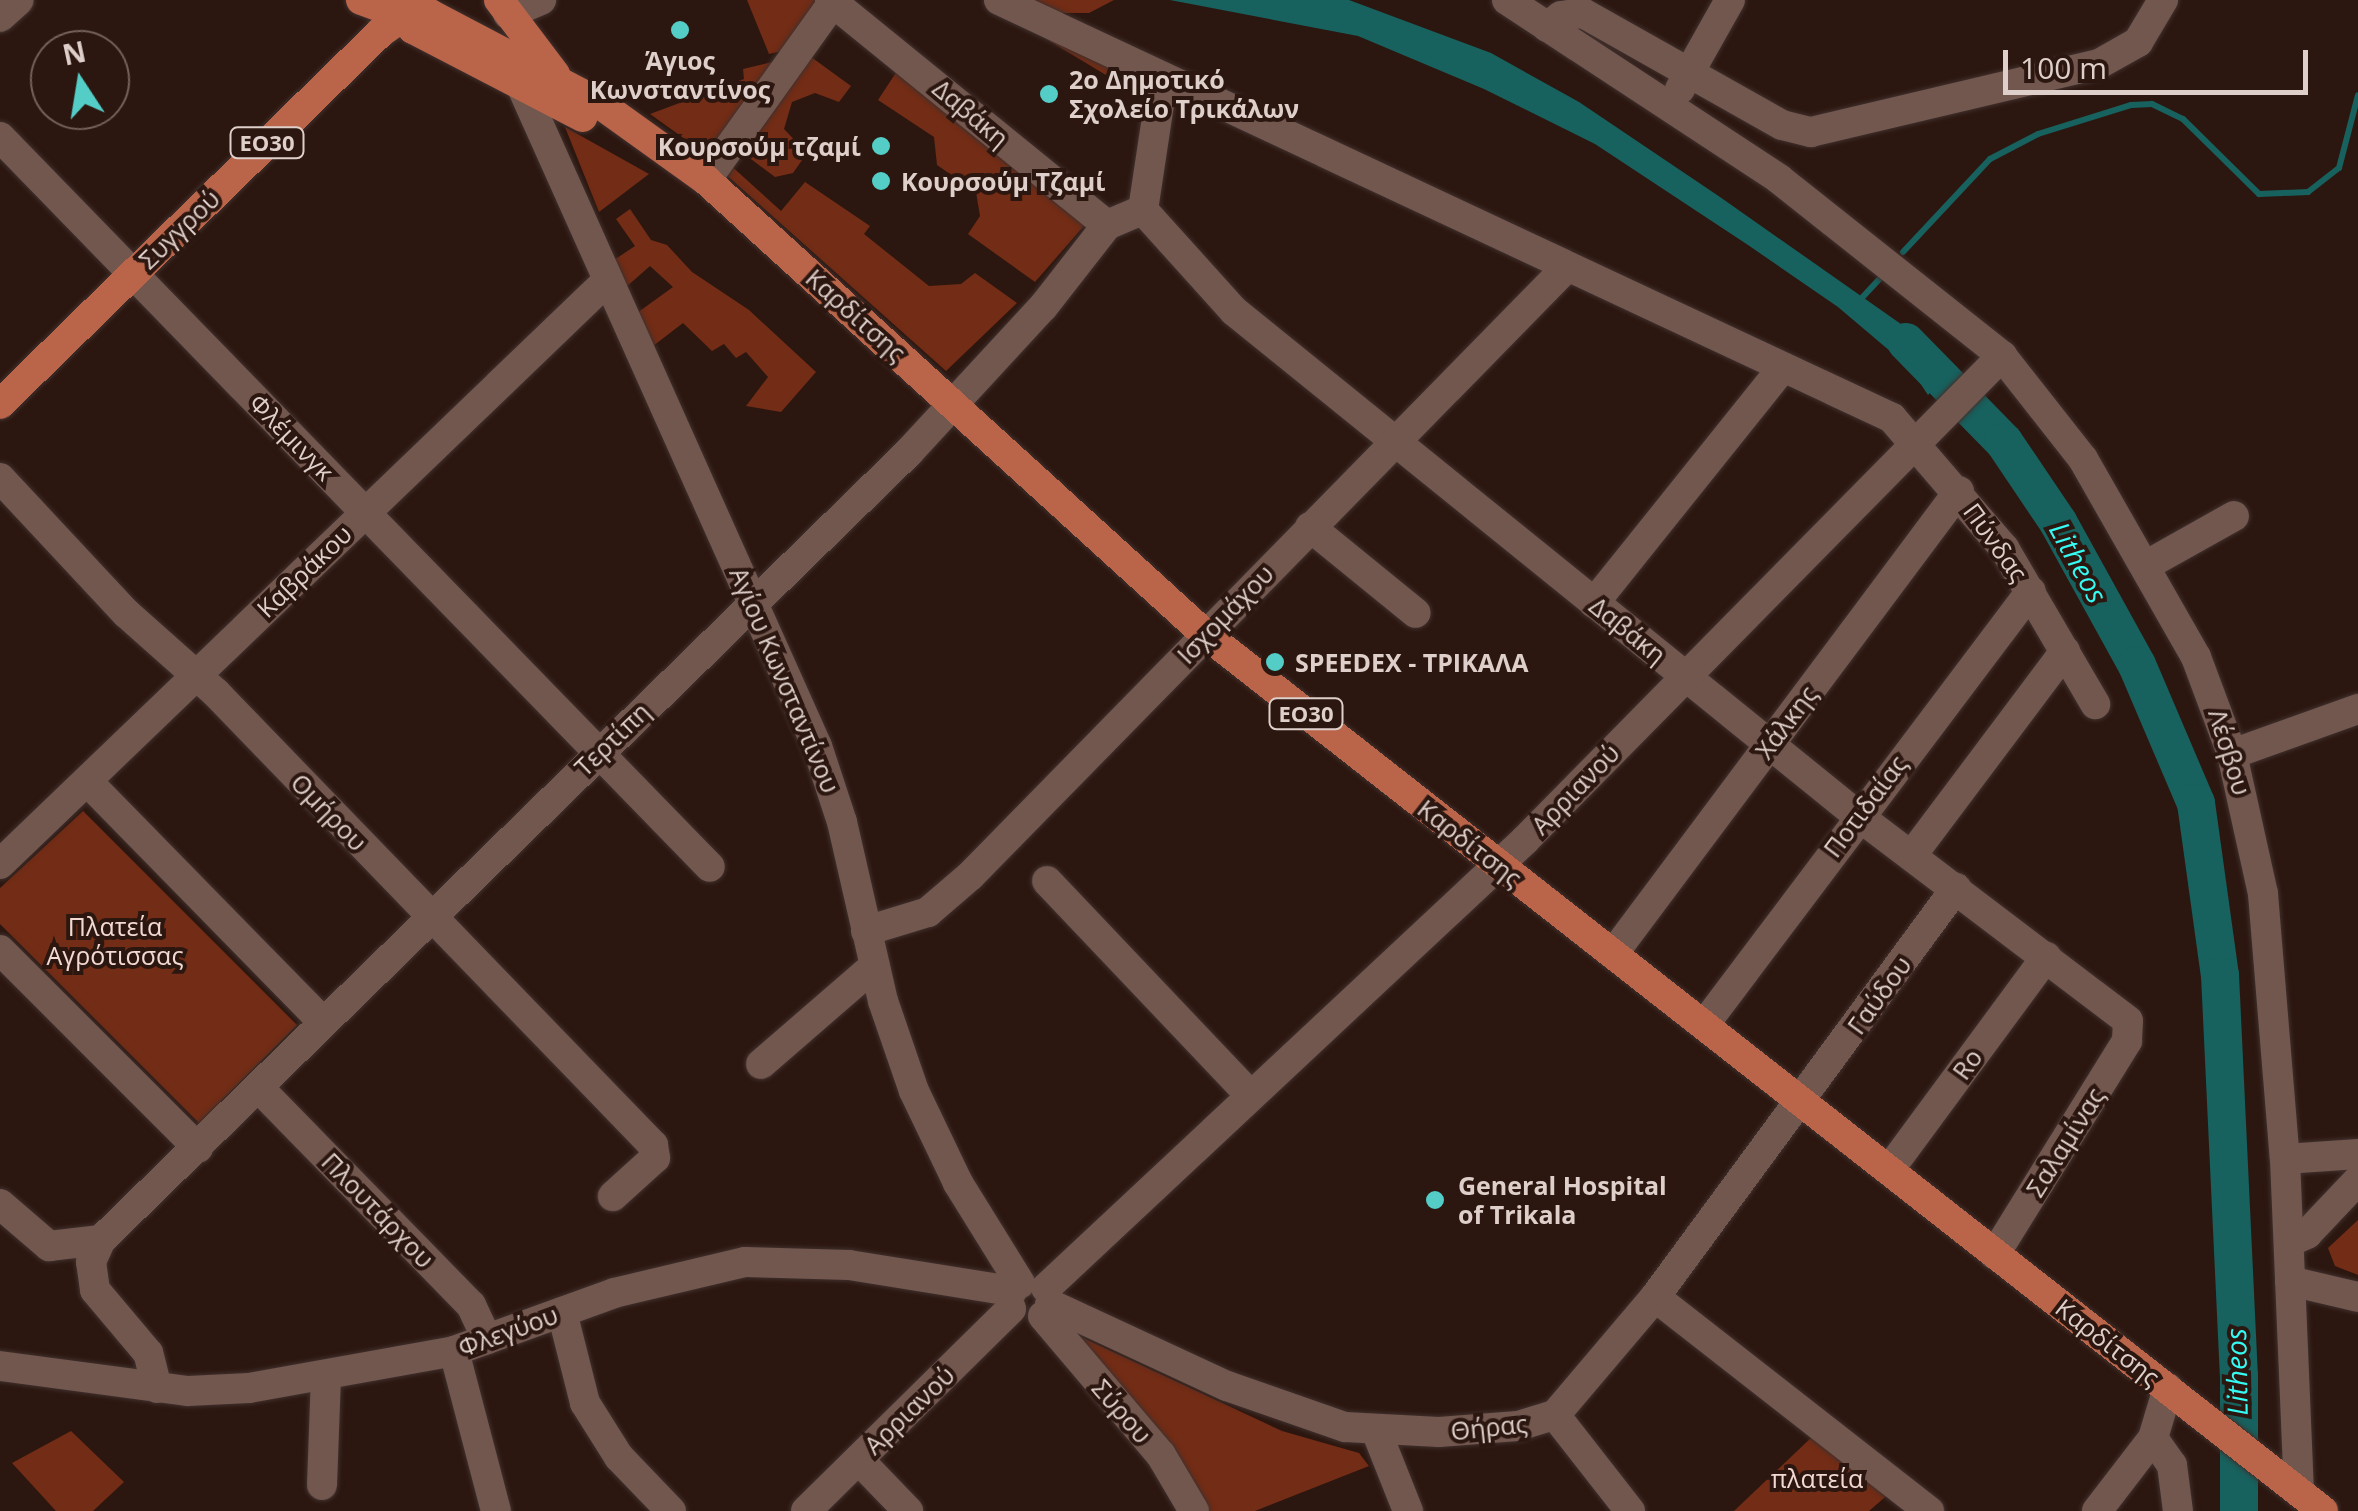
<!DOCTYPE html>
<meta charset="utf-8">
<style>
body{margin:0}
#map{position:relative;width:2358px;height:1511px;overflow:hidden;background:#2c1710;font-family:"Open Sans",sans-serif}
div>[style]{position:absolute}
[style*='--x']{left:calc(var(--x)*1px);top:calc(var(--y)*1px);width:calc(var(--w)*1px);rotate:calc(var(--a)*1deg)}
.green>*{inset:0;background:#732c15}
.water>*{inset:0;background:#17615e}
.stream>*{height:6px;margin:-3px;padding:0 3px;transform-origin:3px;border-radius:3px;background:#17615e}
.river>*{height:38px;margin:-19px;padding:0 19px;transform-origin:19px;border-radius:19px;background:#17615e}
.roads{filter:drop-shadow(0 0 2px #40302d) drop-shadow(0 0 2px #40302d)}
.minor>*{height:30px;margin:-15px;padding:0 15px;transform-origin:15px;border-radius:15px;background:#72574f}
.major>*{height:30px;margin:-15px;padding:0 15px;transform-origin:15px;border-radius:15px;background:#ba654a}
.dots>*{width:28px;height:28px;translate:-50% -50%;box-sizing:border-box;border:5px solid #2c1710;border-radius:50%}
span{translate:-50% -50%;white-space:nowrap;text-align:center;line-height:1.15;-webkit-text-stroke:8px #2c1710;paint-order:stroke}
.shield-label span{padding:2px 8px;background:#2c1710;border:2px solid;border-radius:8px;-webkit-text-stroke-width:0}
.shield-label{font-size:22px;color:#decfca;font-weight:700}
.poi-label{font-size:25px;color:#decfca;font-weight:700}
.left{translate:0 -50%;text-align:left}
.right{translate:-100% -50%;text-align:right}
.street-label{font-size:25px;color:#decfca}
.park-label{font-size:25px;color:#f2d9d2}
.water-label{font-size:28px;color:#34faf2;font-style:italic}
.north{position:absolute;left:30px;top:30px;width:100px;height:100px;box-sizing:border-box;background:#2c1710;border:2px solid #73615a;border-radius:50%;rotate:348deg;font-size:28px;font-weight:700;line-height:40px;text-align:center;color:#decfca}
.north::after{content:'';display:block;margin:auto;width:35px;height:45px;background:#54cdc7;clip-path:polygon(50% 0,100% 100%,50% 72%,0 100%)}
.scale{position:absolute;left:2003px;top:50px;width:305px;height:45px;box-sizing:border-box;border:5px solid #decfca;border-top:0;padding-left:12px;font-size:30px;line-height:35px;white-space:nowrap;color:#decfca;-webkit-text-stroke:8px #2c1710;paint-order:stroke}
</style>
<div id="map">
<div class="green">
<i style="clip-path:polygon(747px 0,830px 0,795px 48px,769px 54px)"></i>
<i style="clip-path:polygon(1027px 0,1114px 0,1089px 13px,1062px 13px)"></i>
<i style="clip-path:polygon(990px 5px,1146px 75px,1139px 95px)"></i>
<i style="clip-path:polygon(807px 54px,851px 86px,839px 102px,815px 93px,792px 102px,784px 129px,807px 153px,793px 173px,775px 177px,736px 148px)"></i>
<i style="clip-path:polygon(785px 59px,719px 149px,703px 152px,650px 114px,744px 79px,743px 69px)"></i>
<i style="clip-path:polygon(901px 65px,1090px 219px,1035px 282px,968px 234px,980px 216px,976px 192px,937px 165px,934px 137px,878px 100px)"></i>
<i style="clip-path:polygon(565px 127px,649px 174px,599px 212px)"></i>
<i style="clip-path:polygon(728px 163px,781px 211px,805px 182px,870px 226px,864px 234px,929px 286px,961px 284px,975px 273px,1017px 303px,946px 371px,722px 171px)"></i>
<i style="clip-path:polygon(630px 209px,651px 240px,667px 245px,692px 272px,749px 310px,816px 372px,781px 412px,746px 406px,768px 377px,746px 352px,736px 358px,724px 344px,712px 351px,683px 323px,653px 346px,637px 313px,673px 287px,650px 266px,625px 288px,611px 262px,635px 246px,616px 219px)"></i>
<i style="clip-path:polygon(83px 811px,297px 1025px,199px 1123px,0 924px,0 888px)"></i>
<i style="clip-path:polygon(2358px 1220px,2358px 1275px,2335px 1266px,2328px 1248px)"></i>
<i style="clip-path:polygon(1081px 1337px,1282px 1431px,1359px 1453px,1369px 1466px,1255px 1511px,1209px 1511px)"></i>
<i style="clip-path:polygon(71px 1431px,124px 1482px,93px 1511px,56px 1511px,12px 1463px)"></i>
<i style="clip-path:polygon(1814px 1435px,1891px 1492px,1869px 1511px,1734px 1511px)"></i>
</div>
<div class="water">
<i style="clip-path:polygon(1170px 0,1349px 0,1491px 53px,1579px 102px,1720px 197px,1908px 329px,1952px 369px,1928px 395px,1910px 368px,1838px 307px,1748px 245px,1595px 144px,1484px 89px,1358px 36px)"></i>
</div>
<div class="stream">
<i style="--x:1903;--y:252;--w:127;--a:-46.9"></i>
<i style="--x:1990;--y:159;--w:54;--a:-27.5"></i>
<i style="--x:2038;--y:134;--w:97;--a:-17.3"></i>
<i style="--x:2131;--y:105;--w:21;--a:-3"></i>
<i style="--x:2152;--y:104;--w:34;--a:26"></i>
<i style="--x:2183;--y:119;--w:107;--a:44.6"></i>
<i style="--x:2259;--y:194;--w:49;--a:-2.3"></i>
<i style="--x:2308;--y:192;--w:39;--a:-38"></i>
<i style="--x:2339;--y:168;--w:75;--a:-75.4"></i>
<i style="--x:1858;--y:302;--w:34;--a:-47"></i>
</div>
<div class="river">
<i style="--x:1906;--y:342;--w:140;--a:45.6"></i>
<i style="--x:2004;--y:442;--w:97;--a:56"></i>
<i style="--x:2058;--y:522;--w:163;--a:61.1"></i>
<i style="--x:2137;--y:665;--w:150;--a:66.9"></i>
<i style="--x:2196;--y:803;--w:174;--a:82.1"></i>
<i style="--x:2220;--y:975;--w:400;--a:87.3"></i>
<i style="--x:2239;--y:1375;--w:136;--a:90"></i>
</div>
<div class="roads">
<div class="minor">
<i style="--x:830;--y:0;--w:357;--a:39.1"></i>
<i style="--x:999;--y:0;--w:986;--a:25.08"></i>
<i style="--x:1892;--y:418;--w:172;--a:49.3"></i>
<i style="--x:2004;--y:548;--w:181;--a:59.7"></i>
<i style="--x:1507;--y:0;--w:326;--a:33.3"></i>
<i style="--x:1779;--y:179;--w:285;--a:38.4"></i>
<i style="--x:2002;--y:356;--w:131;--a:51.8"></i>
<i style="--x:2083;--y:459;--w:228;--a:60.3"></i>
<i style="--x:2196;--y:657;--w:103;--a:69.6"></i>
<i style="--x:2232;--y:754;--w:143;--a:77.5"></i>
<i style="--x:2263;--y:894;--w:266;--a:85.3"></i>
<i style="--x:2285;--y:1159;--w:332;--a:87.6"></i>
<i style="--x:508;--y:14;--w:36;--a:-23"></i>
<i style="--x:0;--y:17;--w:25;--a:-42"></i>
<i style="--x:1547;--y:27;--w:18;--a:-38"></i>
<i style="--x:1561;--y:16;--w:22;--a:-8"></i>
<i style="--x:1583;--y:13;--w:228;--a:29.4"></i>
<i style="--x:1782;--y:125;--w:30;--a:14"></i>
<i style="--x:1811;--y:132;--w:296;--a:-13.3"></i>
<i style="--x:2099;--y:64;--w:45;--a:-29.4"></i>
<i style="--x:2138;--y:42;--w:49;--a:-59.2"></i>
<i style="--x:521;--y:85;--w:724;--a:65.88"></i>
<i style="--x:817;--y:746;--w:80;--a:71.8"></i>
<i style="--x:842;--y:822;--w:184;--a:77.1"></i>
<i style="--x:883;--y:1001;--w:95;--a:71"></i>
<i style="--x:914;--y:1091;--w:102;--a:64.4"></i>
<i style="--x:958;--y:1183;--w:118;--a:58.2"></i>
<i style="--x:1680;--y:89;--w:102;--a:-60.7"></i>
<i style="--x:0;--y:137;--w:1018;--a:45.8"></i>
<i style="--x:706;--y:180;--w:221;--a:-54.4"></i>
<i style="--x:1143;--y:210;--w:136;--a:48"></i>
<i style="--x:1234;--y:311;--w:801;--a:38.97"></i>
<i style="--x:1857;--y:815;--w:340;--a:37.2"></i>
<i style="--x:2128;--y:1021;--w:20;--a:93"></i>
<i style="--x:2127;--y:1041;--w:251;--a:121.8"></i>
<i style="--x:0;--y:478;--w:185;--a:47"></i>
<i style="--x:126;--y:613;--w:120;--a:41.6"></i>
<i style="--x:216;--y:693;--w:629;--a:45.97"></i>
<i style="--x:653;--y:1145;--w:13;--a:81"></i>
<i style="--x:655;--y:1158;--w:57;--a:137.9"></i>
<i style="--x:1310;--y:527;--w:136;--a:39.1"></i>
<i style="--x:2145;--y:566;--w:102;--a:-29.3"></i>
<i style="--x:1594;--y:603;--w:302;--a:-51.3"></i>
<i style="--x:2232;--y:754;--w:134;--a:-19.7"></i>
<i style="--x:87;--y:781;--w:337;--a:45.6"></i>
<i style="--x:1912;--y:855;--w:255;--a:-53.1"></i>
<i style="--x:0;--y:864;--w:843;--a:-43.85"></i>
<i style="--x:1047;--y:881;--w:294;--a:46.5"></i>
<i style="--x:866;--y:931;--w:65;--a:-17"></i>
<i style="--x:928;--y:912;--w:55;--a:-40.6"></i>
<i style="--x:970;--y:876;--w:853;--a:-45.57"></i>
<i style="--x:0;--y:950;--w:280;--a:45"></i>
<i style="--x:1613;--y:954;--w:578;--a:-53.23"></i>
<i style="--x:1704;--y:1025;--w:543;--a:-53"></i>
<i style="--x:761;--y:1064;--w:150;--a:-40.9"></i>
<i style="--x:258;--y:1087;--w:305;--a:45.7"></i>
<i style="--x:471;--y:1305;--w:38;--a:65"></i>
<i style="--x:2285;--y:1159;--w:73;--a:-3.9"></i>
<i style="--x:1889;--y:1170;--w:265;--a:-53.6"></i>
<i style="--x:0;--y:1204;--w:65;--a:40.6"></i>
<i style="--x:49;--y:1246;--w:52;--a:-6.6"></i>
<i style="--x:2289;--y:1242;--w:20;--a:-24"></i>
<i style="--x:2307;--y:1234;--w:74;--a:-46.6"></i>
<i style="--x:2290;--y:1281;--w:70;--a:13.2"></i>
<i style="--x:1046;--y:1288;--w:656;--a:-43.08"></i>
<i style="--x:1525;--y:840;--w:680;--a:-45.42"></i>
<i style="--x:1655;--y:1297;--w:348;--a:38"></i>
<i style="--x:1050;--y:1304;--w:195;--a:24.9"></i>
<i style="--x:1227;--y:1386;--w:125;--a:19.2"></i>
<i style="--x:1345;--y:1427;--w:94;--a:3"></i>
<i style="--x:1439;--y:1432;--w:79;--a:-4.3"></i>
<i style="--x:1518;--y:1426;--w:39;--a:-17"></i>
<i style="--x:1555;--y:1415;--w:155;--a:-49.7"></i>
<i style="--x:1655;--y:1297;--w:508;--a:-53.65"></i>
<i style="--x:562;--y:1312;--w:94;--a:75.8"></i>
<i style="--x:585;--y:1403;--w:64;--a:57.8"></i>
<i style="--x:619;--y:1457;--w:75;--a:46.1"></i>
<i style="--x:1043;--y:1316;--w:182;--a:49.7"></i>
<i style="--x:1161;--y:1455;--w:65;--a:59.5"></i>
<i style="--x:454;--y:1351;--w:165;--a:75.3"></i>
<i style="--x:0;--y:1366;--w:190;--a:7.6"></i>
<i style="--x:188;--y:1391;--w:61;--a:-2.8"></i>
<i style="--x:249;--y:1388;--w:208;--a:-10.2"></i>
<i style="--x:454;--y:1351;--w:170;--a:-19.9"></i>
<i style="--x:614;--y:1293;--w:135;--a:-13.3"></i>
<i style="--x:745;--y:1262;--w:104;--a:1.7"></i>
<i style="--x:849;--y:1265;--w:165;--a:9.1"></i>
<i style="--x:157;--y:1388;--w:36;--a:-104"></i>
<i style="--x:148;--y:1353;--w:82;--a:-130.1"></i>
<i style="--x:95;--y:1290;--w:28;--a:-98"></i>
<i style="--x:91;--y:1262;--w:24;--a:-66"></i>
<i style="--x:101;--y:1240;--w:1129;--a:-44.28"></i>
<i style="--x:909;--y:452;--w:197;--a:-47.3"></i>
<i style="--x:1043;--y:307;--w:104;--a:-52"></i>
<i style="--x:1107;--y:225;--w:39;--a:-23"></i>
<i style="--x:1143;--y:210;--w:134;--a:-81.4"></i>
<i style="--x:1555;--y:1415;--w:122;--a:52"></i>
<i style="--x:1377;--y:1433;--w:84;--a:68.3"></i>
<i style="--x:2153;--y:1438;--w:33;--a:55"></i>
<i style="--x:2172;--y:1465;--w:46;--a:82.6"></i>
<i style="--x:859;--y:1460;--w:71;--a:46.1"></i>
<i style="--x:322;--y:1485;--w:109;--a:-87.9"></i>
<i style="--x:806;--y:1511;--w:288;--a:-44.6"></i>
<i style="--x:2097;--y:1511;--w:92;--a:-52.5"></i>
<i style="--x:2153;--y:1438;--w:52;--a:-73.3"></i>
</div>
<div class="major">
<i style="--x:361;--y:0;--w:47;--a:20"></i>
<i style="--x:405;--y:0;--w:30;--a:75"></i>
<i style="--x:413;--y:29;--w:191;--a:27.4"></i>
<i style="--x:499;--y:0;--w:93;--a:52.9"></i>
<i style="--x:405;--y:16;--w:25;--a:-5"></i>
<i style="--x:430;--y:14;--w:187;--a:27.7"></i>
<i style="--x:596;--y:101;--w:135;--a:35.7"></i>
<i style="--x:706;--y:180;--w:675;--a:42.3"></i>
<i style="--x:1205;--y:634;--w:1421;--a:38.11"></i>
<i style="--x:0;--y:404;--w:532;--a:-44.32"></i>
<i style="--x:381;--y:32;--w:45;--a:-35.1"></i>
</div>
</div>
<div class="dots">
<i style="left:680px;top:30px;background:#54cdc7"></i>
<i style="left:1049px;top:94px;background:#54cdc7"></i>
<i style="left:881px;top:146px;background:#54cdc7"></i>
<i style="left:881px;top:181px;background:#54cdc7"></i>
<i style="left:1275px;top:662px;background:#54cdc7"></i>
<i style="left:1435px;top:1200px;background:#54cdc7"></i>
</div>
<div class="shield-label">
<span style="left:267px;top:143px">ΕΟ30</span>
<span style="left:1306px;top:714px">ΕΟ30</span>
</div>
<div class="poi-label">
<span style="left:680px;top:75px">Άγιος<br>Κωνσταντίνος</span>
<span class="left" style="left:1069px;top:94px">2ο Δημοτικό<br>Σχολείο Τρικάλων</span>
<span class="right" style="left:861px;top:146px">Κουρσούμ τζαμί</span>
<span class="left" style="left:901px;top:181px">Κουρσούμ Τζαμί</span>
<span class="left" style="left:1295px;top:662px">SPEEDEX - ΤΡΙΚΑΛΑ</span>
<span class="left" style="left:1458px;top:1200px">General Hospital<br>of Trikala</span>
</div>
<div class="street-label">
<span style="left:971px;top:113px;rotate:40deg">Δαβάκη</span>
<span style="left:179px;top:229px;rotate:-44deg">Συγγρού</span>
<span style="left:856px;top:315px;rotate:42deg">Καρδίτσης</span>
<span style="left:292px;top:437px;rotate:46deg">Φλέμινγκ</span>
<span style="left:1996px;top:542px;rotate:54deg">Πύνδας</span>
<span style="left:304px;top:571px;rotate:-44deg">Καβράκου</span>
<span style="left:1225px;top:614px;rotate:-46deg">Ισχομάχου</span>
<span style="left:1628px;top:630px;rotate:39deg">Δαβάκη</span>
<span style="left:785px;top:680px;rotate:67deg">Αγίου Κωνσταντίνου</span>
<span style="left:1786px;top:722px;rotate:-53deg">Χάλκης</span>
<span style="left:612px;top:739px;rotate:-44deg">Τερτίπη</span>
<span style="left:2230px;top:752px;rotate:73deg">Λέσβου</span>
<span style="left:1575px;top:789px;rotate:-46deg">Αρριανού</span>
<span style="left:1865px;top:806px;rotate:-53deg">Ποτιδαίας</span>
<span style="left:329px;top:812px;rotate:46deg">Ομήρου</span>
<span style="left:1470px;top:843px;rotate:38deg">Καρδίτσης</span>
<span style="left:1879px;top:995px;rotate:-54deg">Γαύδου</span>
<span style="left:1967px;top:1064px;rotate:-54deg">Ro</span>
<span style="left:2065px;top:1142px;rotate:-58deg">Σαλαμίνας</span>
<span style="left:378px;top:1210px;rotate:46deg">Πλουτάρχου</span>
<span style="left:508px;top:1331px;rotate:-20deg">Φλεγύου</span>
<span style="left:2108px;top:1342px;rotate:38deg">Καρδίτσης</span>
<span style="left:909px;top:1410px;rotate:-44deg">Αρριανού</span>
<span style="left:1122px;top:1411px;rotate:49deg">Σύρου</span>
<span style="left:1489px;top:1427px;rotate:-6deg">Θήρας</span>
</div>
<div class="park-label">
<span style="left:115px;top:941px">Πλατεία<br>Αγρότισσας</span>
<span style="left:1817px;top:1478px">πλατεία</span>
</div>
<div class="water-label">
<span style="left:2079px;top:562px;rotate:61deg">Litheos</span>
<span style="left:2236px;top:1372px;rotate:-91deg">Litheos</span>
</div>
<div class="north">N</div>
<div class="scale">100 m</div>
</div>
